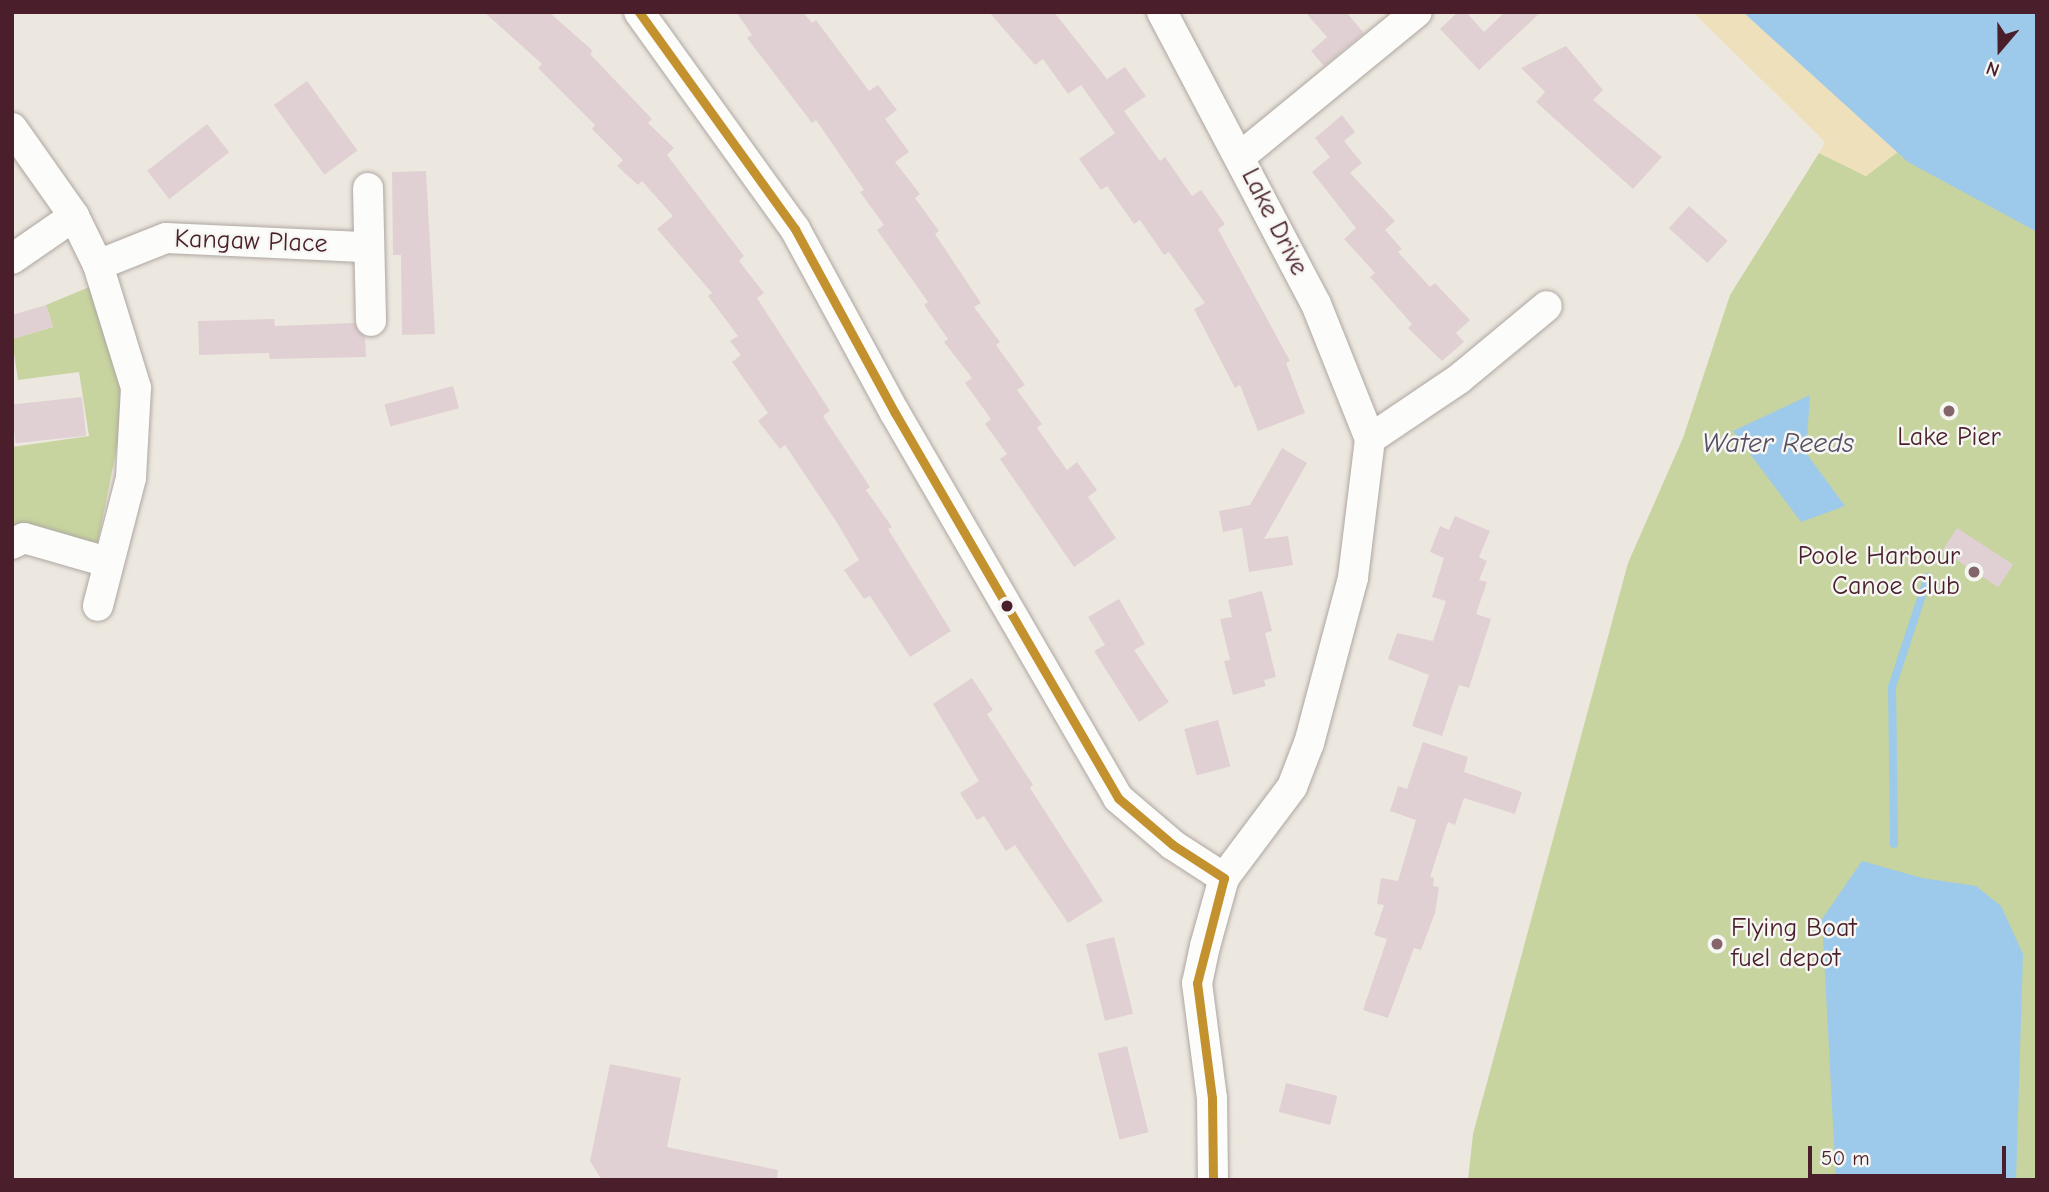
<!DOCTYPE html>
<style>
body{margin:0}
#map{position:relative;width:2049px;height:1192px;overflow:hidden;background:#ede8df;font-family:"Comic Neue",sans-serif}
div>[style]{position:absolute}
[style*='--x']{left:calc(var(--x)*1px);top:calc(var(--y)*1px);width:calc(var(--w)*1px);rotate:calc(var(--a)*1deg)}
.green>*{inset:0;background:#c7d49f}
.sand>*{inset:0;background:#eee0bb}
.water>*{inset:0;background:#9dc9eb}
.stream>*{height:8px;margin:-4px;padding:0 4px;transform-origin:4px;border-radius:4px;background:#9dc9eb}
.building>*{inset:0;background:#e1d0d3;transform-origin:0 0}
.roads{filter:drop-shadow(0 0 2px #aea6a2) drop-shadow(0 0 2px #aea6a2)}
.street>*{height:30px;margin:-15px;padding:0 15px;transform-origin:15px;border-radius:15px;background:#fcfcfa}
.bus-1>*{height:9px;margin:-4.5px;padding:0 4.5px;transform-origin:4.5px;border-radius:4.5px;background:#c3922e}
.dots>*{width:19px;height:19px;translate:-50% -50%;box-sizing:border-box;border:4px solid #f6f6f2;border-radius:50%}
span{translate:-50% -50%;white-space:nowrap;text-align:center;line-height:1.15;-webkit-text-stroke:5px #f6f6f2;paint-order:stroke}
.street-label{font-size:26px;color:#4a1f2b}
.poi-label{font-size:26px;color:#4a1f2b}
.right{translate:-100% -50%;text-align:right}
.left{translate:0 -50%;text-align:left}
.water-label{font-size:28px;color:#594e66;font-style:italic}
.frame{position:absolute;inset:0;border:14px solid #4a1f2b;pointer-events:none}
.north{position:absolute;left:1965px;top:14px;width:70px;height:70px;-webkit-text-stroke:5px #f6f6f2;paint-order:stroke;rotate:200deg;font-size:19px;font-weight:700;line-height:28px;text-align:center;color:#4a1f2b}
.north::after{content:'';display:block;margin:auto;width:24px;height:32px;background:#4a1f2b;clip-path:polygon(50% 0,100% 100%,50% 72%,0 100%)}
.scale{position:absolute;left:1808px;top:1146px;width:198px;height:32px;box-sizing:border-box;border:4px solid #4a1f2b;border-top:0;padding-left:9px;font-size:21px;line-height:24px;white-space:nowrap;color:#4a1f2b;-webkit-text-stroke:5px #f6f6f2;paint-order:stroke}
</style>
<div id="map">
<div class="green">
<i style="clip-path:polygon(1921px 134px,2037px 189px,2037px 1180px,1468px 1180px,1473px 1134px,1628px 563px,1683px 438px,1730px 295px,1819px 153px,1866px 176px)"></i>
<i style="clip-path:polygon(94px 285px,119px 361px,124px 412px,98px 541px,86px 547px,24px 523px,12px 526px,12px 447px,89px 436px,79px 372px,18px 380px,12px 339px,53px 327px,46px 305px)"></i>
</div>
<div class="sand">
<i style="clip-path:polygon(1693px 12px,1815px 12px,1921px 134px,1866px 176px,1819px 153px,1825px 142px)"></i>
</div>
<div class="water">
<i style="clip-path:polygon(1743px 12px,2037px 12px,2037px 232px,1908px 162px)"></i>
<i style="clip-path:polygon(1810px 395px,1806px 453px,1845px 506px,1801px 522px,1733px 431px)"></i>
<i style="clip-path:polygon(1862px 861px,1922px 878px,1976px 886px,2001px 906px,2023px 954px,2016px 1180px,1836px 1180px,1822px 919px)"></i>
</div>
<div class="stream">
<i style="--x:1894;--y:844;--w:157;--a:-90.7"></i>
<i style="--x:1892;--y:687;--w:116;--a:-71.9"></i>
</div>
<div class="building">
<i style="clip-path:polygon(484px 12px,549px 12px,593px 51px,590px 54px,652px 119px,648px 123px,674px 148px,667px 155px,744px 256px,739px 261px,764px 293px,757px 298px,830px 411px,823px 416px,870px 487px,866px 490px,892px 527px,888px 529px,951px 631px,910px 657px,870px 596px,864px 599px,844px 570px,859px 560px,836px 521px,785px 445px,780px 449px,758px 421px,768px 413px,732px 362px,741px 355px,730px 341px,738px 336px,708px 296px,712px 293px,657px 229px,673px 216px,642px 181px,638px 185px,617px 166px,623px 160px,592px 129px,595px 125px,538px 68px,542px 64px)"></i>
<i style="clip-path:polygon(736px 12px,803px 12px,812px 23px,816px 20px,869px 91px,878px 85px,897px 110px,885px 119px,909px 152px,895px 162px,920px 194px,915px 198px,939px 231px,935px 234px,981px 303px,974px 307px,1000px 342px,996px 345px,1025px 385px,1017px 390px,1042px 424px,1037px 428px,1067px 470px,1077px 462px,1097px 490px,1088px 497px,1116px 538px,1074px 567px,1000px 459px,1007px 454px,985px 424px,991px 419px,965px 383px,972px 378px,944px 342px,948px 339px,924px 305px,928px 302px,877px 230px,884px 225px,860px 192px,864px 190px,816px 120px,812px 123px,747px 38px,752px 35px)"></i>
<i style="clip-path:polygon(989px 12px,1054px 12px,1107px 79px,1125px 67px,1146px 96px,1124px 111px,1160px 161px,1165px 157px,1192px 196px,1201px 190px,1225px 224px,1218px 229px,1290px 361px,1286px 363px,1305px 413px,1258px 431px,1240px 385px,1235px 388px,1194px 309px,1205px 303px,1169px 252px,1164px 255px,1140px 220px,1134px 224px,1107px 186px,1101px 190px,1079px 159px,1115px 133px,1081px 85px,1068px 94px,1043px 59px,1035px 65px)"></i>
<i style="clip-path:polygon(1305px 12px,1346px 12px,1364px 33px,1324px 66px,1311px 51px,1327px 37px)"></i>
<i style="clip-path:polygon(1458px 12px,1466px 12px,1484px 32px,1505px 12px,1541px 12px,1479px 70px,1440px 29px)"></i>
<i style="clip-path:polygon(1566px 46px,1603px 90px,1593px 100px,1662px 157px,1633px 189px,1536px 102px,1545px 92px,1521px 68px)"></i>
<i style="left:307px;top:81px;width:86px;height:41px;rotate:54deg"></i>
<i style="clip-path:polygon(1342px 115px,1355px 132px,1344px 141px,1362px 163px,1350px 173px,1395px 221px,1385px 230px,1402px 249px,1398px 252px,1430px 287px,1435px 283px,1470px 320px,1456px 333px,1464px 342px,1442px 361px,1408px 328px,1412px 324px,1370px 277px,1375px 273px,1344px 239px,1356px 228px,1312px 172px,1330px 157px,1315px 138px)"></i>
<i style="left:207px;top:124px;width:36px;height:76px;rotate:52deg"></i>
<i style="clip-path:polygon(426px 171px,435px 334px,402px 335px,401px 255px,393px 255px,392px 172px)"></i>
<i style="left:1689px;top:206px;width:52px;height:30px;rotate:42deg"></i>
<i style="clip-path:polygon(46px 305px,53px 327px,12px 339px,12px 315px)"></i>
<i style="clip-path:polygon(274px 319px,275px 326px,354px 323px,365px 337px,366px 357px,270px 359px,269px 353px,199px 355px,198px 321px)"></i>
<i style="left:453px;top:386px;width:23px;height:71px;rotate:75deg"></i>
<i style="left:82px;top:397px;width:39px;height:71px;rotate:84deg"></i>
<i style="clip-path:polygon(1282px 448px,1307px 463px,1264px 539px,1288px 536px,1293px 565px,1249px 572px,1242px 528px,1223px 532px,1219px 511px,1250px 505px)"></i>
<i style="clip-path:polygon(1455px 516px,1490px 531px,1479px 557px,1487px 561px,1479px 580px,1487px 582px,1476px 614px,1491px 619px,1469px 688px,1459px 685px,1442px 736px,1412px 726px,1429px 675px,1388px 659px,1397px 633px,1433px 641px,1446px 601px,1432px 597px,1444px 558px,1430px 552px,1440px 526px,1449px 530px)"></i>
<i style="left:1957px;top:528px;width:67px;height:27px;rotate:33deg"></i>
<i style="clip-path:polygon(1262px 591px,1272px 631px,1265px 633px,1276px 677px,1264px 680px,1266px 686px,1233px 695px,1224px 661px,1230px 660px,1220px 619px,1232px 617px,1228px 600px)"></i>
<i style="clip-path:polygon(1119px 599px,1145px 644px,1134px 650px,1169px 702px,1139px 722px,1094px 651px,1105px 645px,1088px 617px)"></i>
<i style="clip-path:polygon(972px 678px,993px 710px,987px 714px,1033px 785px,1030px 788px,1103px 901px,1068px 923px,1015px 845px,1006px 851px,984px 816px,977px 820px,960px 793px,979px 781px,933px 704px)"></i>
<i style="left:1218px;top:720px;width:48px;height:35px;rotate:75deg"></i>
<i style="clip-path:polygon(1423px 742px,1468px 757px,1464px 772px,1522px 792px,1515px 814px,1464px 798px,1455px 825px,1448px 822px,1430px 877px,1434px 878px,1433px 886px,1439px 887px,1435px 913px,1421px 950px,1414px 948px,1388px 1018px,1363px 1010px,1387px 939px,1374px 935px,1384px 905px,1377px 904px,1381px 878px,1398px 881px,1416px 820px,1390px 811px,1398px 786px,1407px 789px)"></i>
<i style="left:1114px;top:937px;width:79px;height:29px;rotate:76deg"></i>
<i style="left:1127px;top:1046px;width:89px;height:30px;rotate:76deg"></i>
<i style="clip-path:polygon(610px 1064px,681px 1078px,667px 1147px,778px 1170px,777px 1180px,602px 1180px,590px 1161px)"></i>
<i style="left:1286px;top:1083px;width:53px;height:30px;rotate:14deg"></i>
</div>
<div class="roads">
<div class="street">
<i style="--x:639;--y:12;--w:267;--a:54.3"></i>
<i style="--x:795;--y:229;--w:209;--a:61.5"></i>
<i style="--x:895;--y:413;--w:445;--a:59.9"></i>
<i style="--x:1118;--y:798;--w:72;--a:40.5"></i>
<i style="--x:1173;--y:845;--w:61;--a:32.9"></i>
<i style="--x:1162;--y:12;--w:330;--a:62.2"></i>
<i style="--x:1316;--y:304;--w:145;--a:68.2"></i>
<i style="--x:1370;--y:439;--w:140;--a:97"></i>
<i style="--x:1353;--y:578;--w:171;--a:104.9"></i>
<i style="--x:1309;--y:743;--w:47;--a:111.1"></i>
<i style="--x:1292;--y:787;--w:114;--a:126.8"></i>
<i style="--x:1224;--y:878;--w:71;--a:105.6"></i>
<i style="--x:1205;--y:946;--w:38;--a:102"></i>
<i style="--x:1197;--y:983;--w:116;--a:82.6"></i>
<i style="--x:1212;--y:1098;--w:82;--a:89.3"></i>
<i style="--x:12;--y:128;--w:108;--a:54.8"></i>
<i style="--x:74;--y:216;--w:55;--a:63.9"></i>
<i style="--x:98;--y:265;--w:129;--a:72.8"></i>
<i style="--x:136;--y:388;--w:90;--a:93.2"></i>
<i style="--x:131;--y:478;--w:132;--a:104.5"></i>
<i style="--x:1241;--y:156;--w:227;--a:-39.3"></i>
<i style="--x:368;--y:188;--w:133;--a:88.7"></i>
<i style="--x:12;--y:259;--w:75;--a:-34.7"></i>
<i style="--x:98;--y:265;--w:73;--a:-21.7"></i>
<i style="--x:166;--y:238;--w:202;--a:2.6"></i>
<i style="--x:1370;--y:439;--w:107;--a:-34"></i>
<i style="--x:1459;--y:379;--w:114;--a:-39.7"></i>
<i style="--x:12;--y:544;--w:13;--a:-27"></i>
<i style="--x:24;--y:538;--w:86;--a:16.1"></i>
</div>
</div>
<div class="bus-1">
<i style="--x:639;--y:12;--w:267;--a:54.3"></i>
<i style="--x:795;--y:229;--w:209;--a:61.5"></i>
<i style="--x:895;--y:413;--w:445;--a:59.9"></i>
<i style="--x:1118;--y:798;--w:72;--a:40.5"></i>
<i style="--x:1173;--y:845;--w:61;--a:32.9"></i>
<i style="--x:1213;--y:1180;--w:82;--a:-90.7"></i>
<i style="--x:1212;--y:1098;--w:116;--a:-97.4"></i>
<i style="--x:1197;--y:983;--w:108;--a:-75.6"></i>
</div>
<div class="dots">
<i style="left:1949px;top:411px;background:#83656a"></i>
<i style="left:1974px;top:572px;background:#83656a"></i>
<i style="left:1007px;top:606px;background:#4a1f2b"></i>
<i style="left:1717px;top:944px;background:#83656a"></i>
</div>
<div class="street-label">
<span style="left:1274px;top:222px;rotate:63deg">Lake Drive</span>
<span style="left:251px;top:242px;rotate:2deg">Kangaw Place</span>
</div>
<div class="poi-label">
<span style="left:1949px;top:438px">Lake Pier</span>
<span class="right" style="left:1960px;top:572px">Poole Harbour<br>Canoe Club</span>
<span class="left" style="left:1731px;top:944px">Flying Boat<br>fuel depot</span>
</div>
<div class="water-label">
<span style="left:1778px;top:443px">Water Reeds</span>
</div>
<div class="frame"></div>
<div class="north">N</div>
<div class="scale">50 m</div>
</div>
